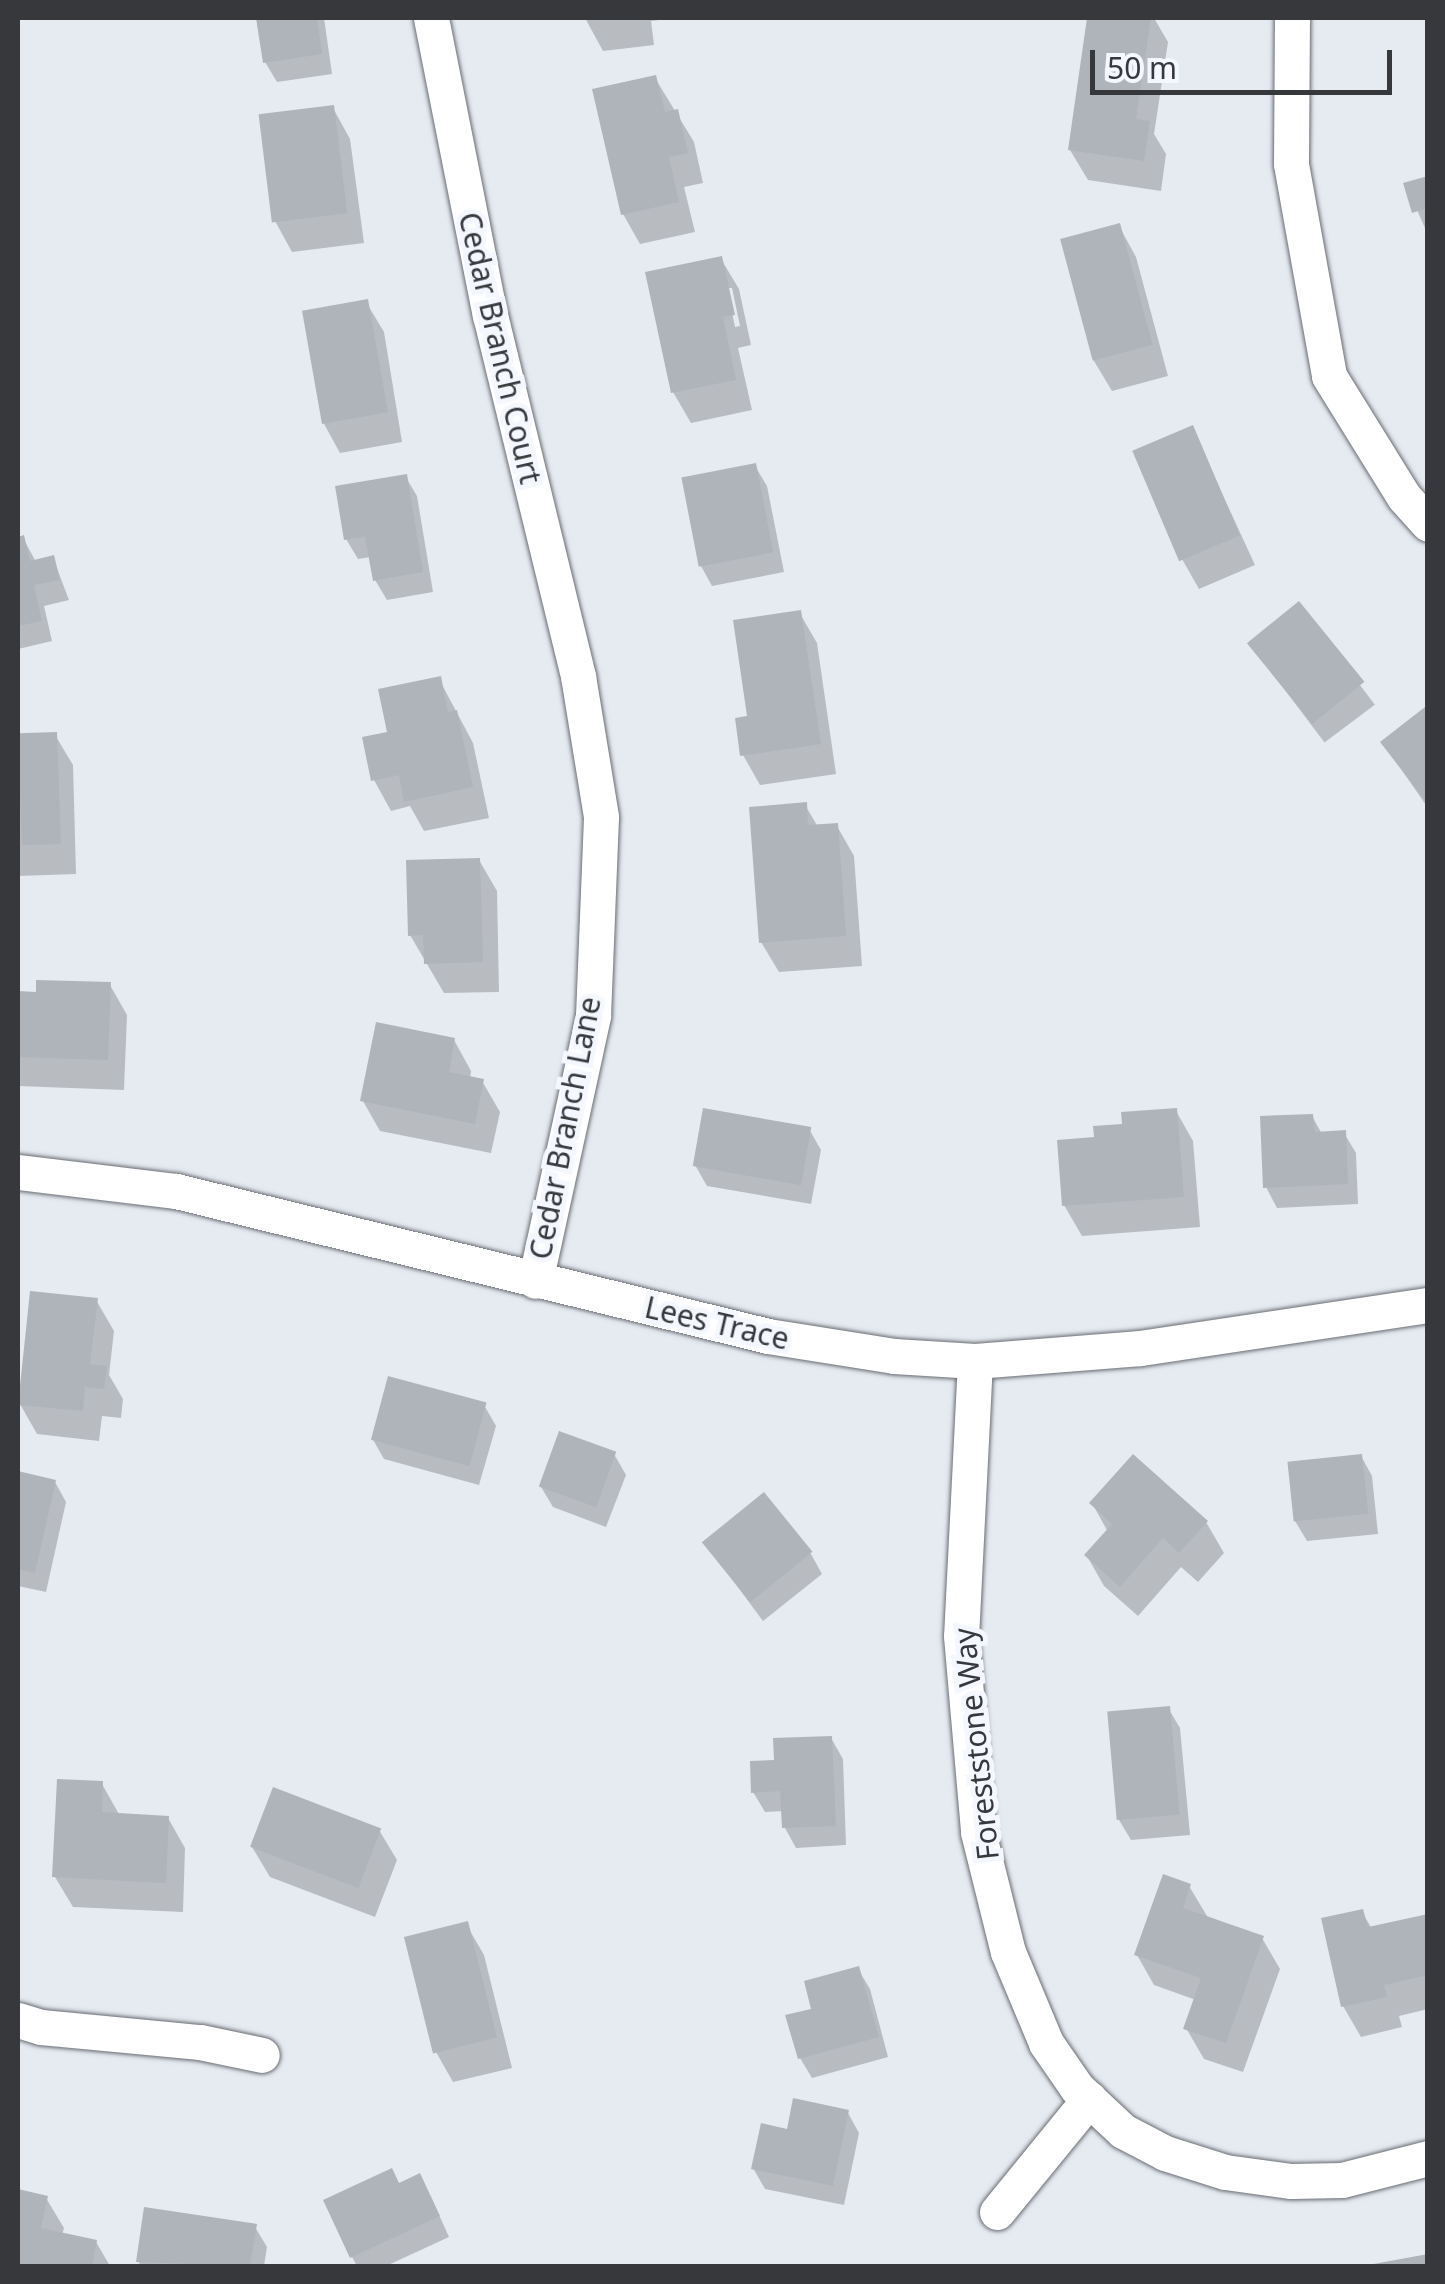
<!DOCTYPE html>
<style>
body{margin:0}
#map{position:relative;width:1445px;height:2284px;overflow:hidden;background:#e6ebf2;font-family:"Noto Sans",sans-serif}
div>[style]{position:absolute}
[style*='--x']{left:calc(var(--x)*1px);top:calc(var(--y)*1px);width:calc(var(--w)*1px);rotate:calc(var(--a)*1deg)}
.shadow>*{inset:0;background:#0003;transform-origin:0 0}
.building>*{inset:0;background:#afb4ba;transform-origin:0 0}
.roads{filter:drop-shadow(0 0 2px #696d73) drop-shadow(0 0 2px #696d73)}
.minor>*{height:35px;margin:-17.5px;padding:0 17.5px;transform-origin:17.5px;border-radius:17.5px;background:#fff}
span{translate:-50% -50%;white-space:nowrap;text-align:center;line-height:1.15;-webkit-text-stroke:10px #f4f8fe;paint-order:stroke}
.street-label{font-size:30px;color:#36383b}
.frame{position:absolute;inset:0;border:20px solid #36383b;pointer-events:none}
.scale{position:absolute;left:1090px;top:50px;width:302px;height:45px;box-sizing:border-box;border:5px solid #36383b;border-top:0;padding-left:12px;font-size:30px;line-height:35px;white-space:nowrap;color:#36383b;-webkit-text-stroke:8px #f4f8fe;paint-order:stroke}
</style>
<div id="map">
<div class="shadow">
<i style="clip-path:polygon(259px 18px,324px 18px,332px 74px,277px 82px,265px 62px)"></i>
<i style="clip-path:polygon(585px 18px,676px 18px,651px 21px,654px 45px,603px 51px)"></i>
<i style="clip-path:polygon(1089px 18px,1154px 18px,1168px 42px,1154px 134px,1166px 154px,1161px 191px,1088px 180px,1070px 150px)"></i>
<i style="clip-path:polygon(655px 78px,694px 142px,703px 183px,684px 187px,695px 232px,640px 244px,623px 214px)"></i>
<i style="clip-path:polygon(333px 108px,350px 139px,364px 243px,292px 252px,275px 221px)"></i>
<i style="clip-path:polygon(1428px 178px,1428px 235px,1406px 185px)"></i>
<i style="clip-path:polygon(1119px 226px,1136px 257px,1168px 376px,1112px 391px,1094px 361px)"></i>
<i style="clip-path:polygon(evenodd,721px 259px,739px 289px,751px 345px,738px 348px,752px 410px,691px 423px,673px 392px,721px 259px,727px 288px,732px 288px,740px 326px,735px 327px,727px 288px)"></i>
<i style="clip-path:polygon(366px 302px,384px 332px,402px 442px,340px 453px,323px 422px)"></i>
<i style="clip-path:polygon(1192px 428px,1255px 565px,1199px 589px,1182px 559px)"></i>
<i style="clip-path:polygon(755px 466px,767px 486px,784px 572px,712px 586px,701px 566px)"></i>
<i style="clip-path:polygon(405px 476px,417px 496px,433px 592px,387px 600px,375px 580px,371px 557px,358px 559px,346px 539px)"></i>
<i style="clip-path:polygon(23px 538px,36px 562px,53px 558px,69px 600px,44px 606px,52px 641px,18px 649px,18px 539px)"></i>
<i style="left:1299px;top:604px;width:126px;height:63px;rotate:53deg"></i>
<i style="clip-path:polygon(799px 612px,817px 643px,836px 774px,760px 785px,743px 755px)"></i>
<i style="clip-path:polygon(439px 679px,473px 743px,489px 818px,424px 831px,410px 806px,391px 811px,374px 780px,389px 734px)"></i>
<i style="clip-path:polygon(1428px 715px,1428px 808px,1383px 743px)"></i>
<i style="clip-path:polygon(55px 735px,73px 765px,76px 874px,18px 876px,18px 736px)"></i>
<i style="clip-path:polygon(805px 805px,818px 827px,837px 826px,854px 856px,862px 966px,779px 972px,761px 942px)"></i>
<i style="clip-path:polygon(479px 860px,497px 891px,499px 992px,444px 993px,410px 935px)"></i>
<i style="clip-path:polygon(110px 985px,127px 1015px,124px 1090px,18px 1086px,18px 994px)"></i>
<i style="clip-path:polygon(454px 1040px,471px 1071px,470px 1079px,482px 1081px,500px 1112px,491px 1153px,380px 1131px,363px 1101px)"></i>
<i style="clip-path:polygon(1176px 1111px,1193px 1141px,1200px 1227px,1082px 1236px,1064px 1205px,1096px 1139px)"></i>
<i style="clip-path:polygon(1312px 1116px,1322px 1134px,1344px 1133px,1356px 1153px,1358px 1204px,1277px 1208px,1266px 1187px)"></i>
<i style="clip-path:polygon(809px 1129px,821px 1150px,811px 1204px,707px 1186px,695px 1165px)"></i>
<i style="clip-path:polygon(96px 1300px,114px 1331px,109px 1375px,123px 1399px,121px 1418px,102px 1416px,99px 1441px,37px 1434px,20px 1404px)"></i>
<i style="clip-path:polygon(484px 1405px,496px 1426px,479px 1485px,384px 1459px,372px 1438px)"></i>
<i style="clip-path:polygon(614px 1454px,626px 1475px,606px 1527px,553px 1507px,541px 1487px)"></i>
<i style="clip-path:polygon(1361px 1456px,1372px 1476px,1378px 1534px,1307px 1541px,1295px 1521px)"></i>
<i style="clip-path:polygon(18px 1473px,55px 1482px,66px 1502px,46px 1592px,18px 1586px)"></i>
<i style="clip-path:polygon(1092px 1503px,1206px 1522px,1224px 1553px,1198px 1582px,1181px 1567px,1138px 1616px,1104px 1586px,1087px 1556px,1108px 1532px)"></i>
<i style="clip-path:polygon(705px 1543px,811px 1554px,822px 1574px,763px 1621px)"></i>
<i style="clip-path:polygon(1168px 1708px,1180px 1728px,1190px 1835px,1131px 1840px,1119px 1820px)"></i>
<i style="clip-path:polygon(831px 1738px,843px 1759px,846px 1845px,796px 1848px,785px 1828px,784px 1811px,765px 1812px,753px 1792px,776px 1762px)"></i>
<i style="clip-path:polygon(102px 1784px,120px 1816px,168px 1818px,185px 1848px,183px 1912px,73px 1907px,55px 1877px)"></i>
<i style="clip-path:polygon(379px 1830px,397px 1860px,375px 1917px,270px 1877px,252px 1847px)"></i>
<i style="clip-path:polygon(1189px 1886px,1207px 1916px,1262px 1938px,1280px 1969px,1243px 2072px,1204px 2059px,1186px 2028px,1196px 2000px,1154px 1985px,1137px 1955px)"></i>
<i style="clip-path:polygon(1362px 1912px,1372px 1929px,1428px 1916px,1428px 2009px,1399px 2016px,1402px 2027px,1361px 2037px,1343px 2006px)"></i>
<i style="clip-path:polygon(466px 1924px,484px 1955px,512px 2068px,453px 2082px,436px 2052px)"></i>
<i style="clip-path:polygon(858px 1969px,870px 1989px,888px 2057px,812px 2078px,800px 2058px,814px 2010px)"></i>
<i style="clip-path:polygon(848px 2113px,859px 2133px,844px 2205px,765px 2189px,753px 2168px,788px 2132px)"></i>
<i style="clip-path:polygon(399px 2185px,431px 2197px,449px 2237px,386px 2266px,357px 2266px,352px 2257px)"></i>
<i style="clip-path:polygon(18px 2192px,46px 2198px,64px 2228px,62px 2235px,96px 2242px,110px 2266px,18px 2266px)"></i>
<i style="clip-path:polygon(255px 2227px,267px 2247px,264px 2266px,141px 2266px,138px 2261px)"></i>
</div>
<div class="building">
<i style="clip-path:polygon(256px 18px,317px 18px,322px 54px,263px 63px)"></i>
<i style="clip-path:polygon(1087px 18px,1151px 18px,1136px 119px,1150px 121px,1144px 161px,1068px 150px)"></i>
<i style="clip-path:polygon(656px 75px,665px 112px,678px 109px,688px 153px,669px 157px,679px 202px,621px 215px,592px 89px)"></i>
<i style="left:334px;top:105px;width:109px;height:76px;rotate:83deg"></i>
<i style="clip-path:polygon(1428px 176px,1428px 208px,1412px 213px,1403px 183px)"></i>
<i style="left:1120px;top:223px;width:126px;height:62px;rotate:75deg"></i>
<i style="clip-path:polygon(722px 256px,735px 315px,723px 317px,736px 380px,671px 393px,645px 272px)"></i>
<i style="left:368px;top:299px;width:115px;height:67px;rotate:80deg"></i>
<i style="left:1193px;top:425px;width:120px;height:66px;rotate:67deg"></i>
<i style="left:756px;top:463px;width:91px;height:76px;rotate:79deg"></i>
<i style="clip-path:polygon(407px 474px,423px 572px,373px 581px,365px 537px,344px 540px,335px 486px)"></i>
<i style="clip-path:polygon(24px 535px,30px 561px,54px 555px,60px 580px,34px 585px,42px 621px,18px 626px,18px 537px)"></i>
<i style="left:1299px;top:601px;width:104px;height:67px;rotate:51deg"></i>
<i style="clip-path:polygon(801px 610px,821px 744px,740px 756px,735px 718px,747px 716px,733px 620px)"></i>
<i style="clip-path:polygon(441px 676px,448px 712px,457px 710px,473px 787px,404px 802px,399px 775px,371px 781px,362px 737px,387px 732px,378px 689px)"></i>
<i style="clip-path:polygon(1425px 707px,1428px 711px,1428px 804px,1380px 742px)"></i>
<i style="left:57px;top:732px;width:112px;height:39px;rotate:88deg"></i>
<i style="clip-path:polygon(807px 802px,808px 825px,838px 823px,846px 936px,759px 943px,749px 807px)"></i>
<i style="clip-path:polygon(480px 858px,483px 962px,424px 964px,423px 935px,408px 936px,406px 860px)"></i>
<i style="clip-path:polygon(36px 980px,111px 982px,108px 1060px,18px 1057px,18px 991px,36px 992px)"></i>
<i style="clip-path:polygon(376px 1022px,455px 1038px,449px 1072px,484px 1079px,475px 1124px,360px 1101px)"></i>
<i style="left:703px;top:1108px;width:110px;height:59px;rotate:10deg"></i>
<i style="clip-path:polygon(1177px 1108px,1184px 1197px,1062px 1206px,1057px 1140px,1094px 1137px,1093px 1126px,1122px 1124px,1121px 1112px)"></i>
<i style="clip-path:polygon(1313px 1114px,1315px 1132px,1346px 1130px,1348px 1184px,1263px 1188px,1260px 1116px)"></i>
<i style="clip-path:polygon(30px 1291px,98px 1298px,90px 1364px,107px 1366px,104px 1389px,85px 1387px,83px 1411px,18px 1405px)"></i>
<i style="left:388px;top:1376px;width:102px;height:66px;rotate:15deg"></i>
<i style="left:559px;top:1431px;width:61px;height:59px;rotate:20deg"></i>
<i style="clip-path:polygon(1133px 1454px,1208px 1521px,1179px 1553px,1163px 1538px,1120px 1587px,1084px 1555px,1112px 1524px,1089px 1503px)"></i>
<i style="left:1362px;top:1454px;width:60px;height:75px;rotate:84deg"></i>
<i style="clip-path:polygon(18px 1471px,56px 1480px,35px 1573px,18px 1569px)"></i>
<i style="left:764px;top:1492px;width:77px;height:80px;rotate:51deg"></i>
<i style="left:1170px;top:1706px;width:109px;height:63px;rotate:85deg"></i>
<i style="clip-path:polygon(832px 1736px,836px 1826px,782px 1828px,780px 1791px,751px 1793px,750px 1761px,774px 1760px,773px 1738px)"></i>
<i style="clip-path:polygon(57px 1779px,103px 1781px,102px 1812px,169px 1816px,166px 1883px,52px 1877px)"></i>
<i style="left:273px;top:1787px;width:116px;height:64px;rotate:21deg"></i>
<i style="clip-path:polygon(1163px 1874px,1191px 1884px,1183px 1908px,1264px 1936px,1226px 2043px,1183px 2029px,1201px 1978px,1134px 1955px)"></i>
<i style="clip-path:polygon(1363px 1909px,1368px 1927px,1428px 1914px,1428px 1975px,1384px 1985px,1387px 1997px,1341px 2007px,1321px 1918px)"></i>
<i style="left:468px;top:1921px;width:120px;height:66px;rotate:76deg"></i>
<i style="clip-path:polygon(859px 1966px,879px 2037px,798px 2059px,785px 2015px,811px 2009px,804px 1981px)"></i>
<i style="clip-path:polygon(793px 2098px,849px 2110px,833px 2186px,751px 2169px,761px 2123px,787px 2129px)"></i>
<i style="clip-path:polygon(392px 2168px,399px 2183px,420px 2173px,440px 2216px,350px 2258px,323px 2200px)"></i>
<i style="clip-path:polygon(18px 2189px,48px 2196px,41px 2228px,97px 2240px,92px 2266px,18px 2266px)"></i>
<i style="clip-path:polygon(144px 2207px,257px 2224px,250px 2266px,136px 2262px)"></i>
<i style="clip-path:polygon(1428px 2254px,1428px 2266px,1368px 2266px,1368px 2265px)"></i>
</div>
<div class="roads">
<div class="minor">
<i style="--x:431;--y:18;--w:303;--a:78.8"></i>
<i style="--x:490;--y:315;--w:372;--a:76.3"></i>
<i style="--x:578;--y:676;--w:143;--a:80.7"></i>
<i style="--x:601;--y:817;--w:199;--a:92.3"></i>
<i style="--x:593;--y:1016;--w:271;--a:102.3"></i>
<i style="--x:1292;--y:18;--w:146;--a:90.4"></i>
<i style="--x:1291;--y:164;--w:215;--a:79.8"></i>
<i style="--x:1329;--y:376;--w:142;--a:58.2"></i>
<i style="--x:1404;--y:497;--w:36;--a:48"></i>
<i style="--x:18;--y:1172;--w:159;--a:6.9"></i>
<i style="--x:176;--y:1191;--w:609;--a:13.76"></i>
<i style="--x:768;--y:1336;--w:128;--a:9"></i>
<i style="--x:894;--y:1356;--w:81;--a:3.5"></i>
<i style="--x:975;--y:1361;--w:166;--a:-4.5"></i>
<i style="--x:1140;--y:1348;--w:291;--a:-8.5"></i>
<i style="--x:975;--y:1361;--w:275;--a:92.9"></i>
<i style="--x:961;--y:1636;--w:197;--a:85"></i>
<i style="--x:978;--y:1832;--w:124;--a:76"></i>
<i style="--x:1008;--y:1952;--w:99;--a:67.3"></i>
<i style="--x:1046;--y:2043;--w:55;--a:55.4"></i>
<i style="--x:1077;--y:2088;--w:63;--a:43.1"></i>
<i style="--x:1123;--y:2131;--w:47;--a:27.6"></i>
<i style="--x:1165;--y:2153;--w:63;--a:17.6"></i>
<i style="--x:1225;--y:2172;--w:67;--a:7.8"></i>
<i style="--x:1291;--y:2181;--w:51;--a:-1.1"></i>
<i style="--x:1342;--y:2180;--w:89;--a:-14.3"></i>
<i style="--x:18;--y:2020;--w:24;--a:17"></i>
<i style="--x:41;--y:2027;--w:160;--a:5.4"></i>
<i style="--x:200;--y:2042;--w:63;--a:11.8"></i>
<i style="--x:997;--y:2212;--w:146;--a:-50.8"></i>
</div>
</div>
<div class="street-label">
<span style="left:500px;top:348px;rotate:77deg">Cedar Branch Court</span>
<span style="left:565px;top:1128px;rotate:-79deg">Cedar Branch Lane</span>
<span style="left:717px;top:1323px;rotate:13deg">Lees Trace</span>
<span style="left:976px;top:1744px;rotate:-96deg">Foreststone Way</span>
</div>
<div class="frame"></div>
<div class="scale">50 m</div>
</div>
